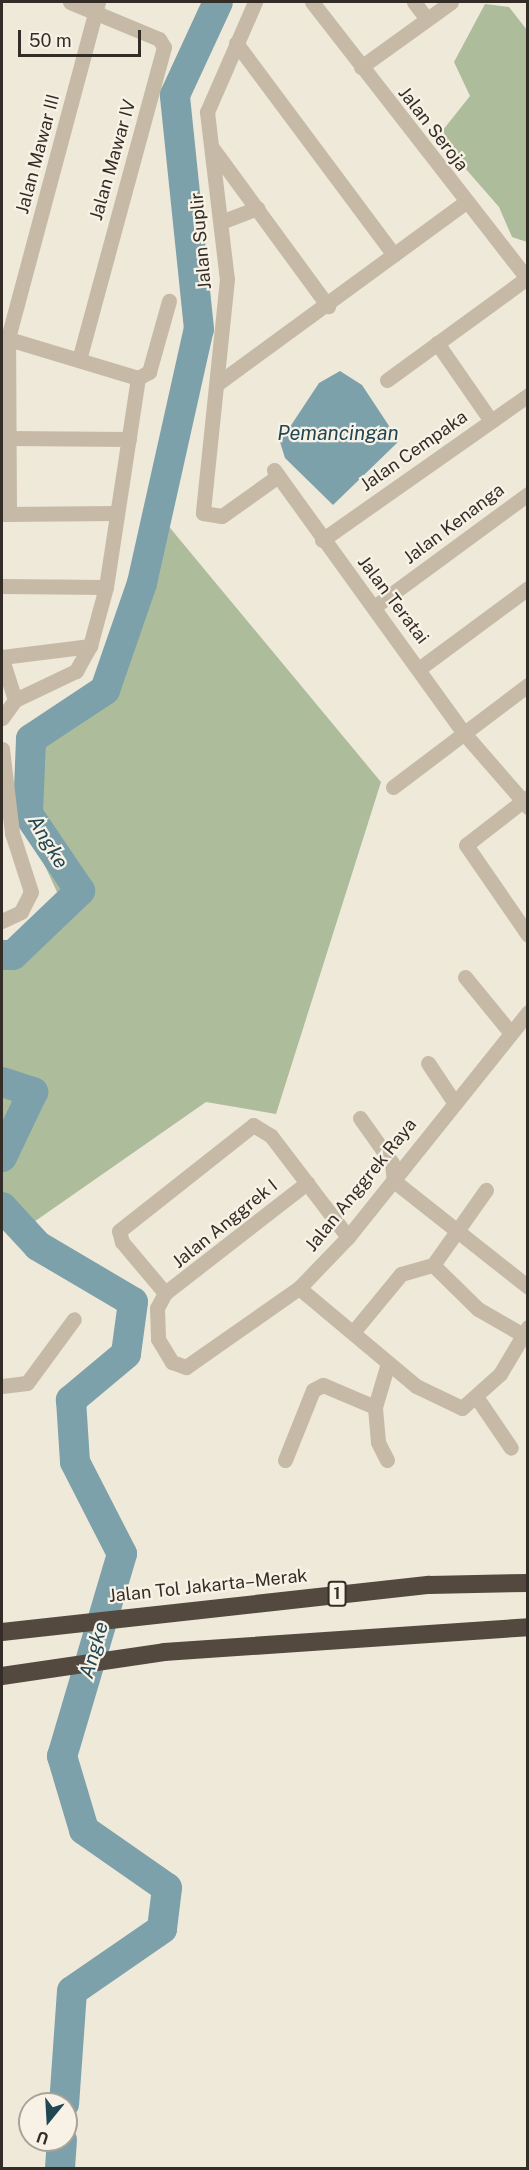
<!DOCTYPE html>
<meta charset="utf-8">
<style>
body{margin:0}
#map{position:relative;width:529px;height:2170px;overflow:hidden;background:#efe9da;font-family:"Public Sans",sans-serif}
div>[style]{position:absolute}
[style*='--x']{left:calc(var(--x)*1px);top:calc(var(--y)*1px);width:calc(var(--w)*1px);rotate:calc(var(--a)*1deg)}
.green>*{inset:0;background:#adbd9c}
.water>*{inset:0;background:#7ca1aa}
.river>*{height:30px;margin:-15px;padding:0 15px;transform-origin:15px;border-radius:15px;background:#7ca1aa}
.street>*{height:15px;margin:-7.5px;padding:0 7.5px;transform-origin:7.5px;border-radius:7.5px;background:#c6baa7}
.highway>*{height:18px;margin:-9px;padding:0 9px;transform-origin:9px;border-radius:9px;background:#54493f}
span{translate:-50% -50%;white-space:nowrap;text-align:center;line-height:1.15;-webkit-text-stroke:4.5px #f8f2e6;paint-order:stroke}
.shield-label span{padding:2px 4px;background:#f8f2e6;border:2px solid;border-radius:4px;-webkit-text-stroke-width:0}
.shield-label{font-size:16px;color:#342d27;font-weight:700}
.street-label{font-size:18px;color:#342d27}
.water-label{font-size:20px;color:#204752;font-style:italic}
.frame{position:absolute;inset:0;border:3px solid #342d27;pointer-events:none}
.north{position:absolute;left:18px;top:2092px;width:60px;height:60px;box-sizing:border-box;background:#f8f2e6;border:2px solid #aaa39a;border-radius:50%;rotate:198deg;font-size:16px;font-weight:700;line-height:24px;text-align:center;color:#342d27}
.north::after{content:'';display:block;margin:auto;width:21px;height:27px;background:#204752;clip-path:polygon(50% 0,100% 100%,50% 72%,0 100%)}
.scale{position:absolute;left:18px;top:30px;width:123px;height:27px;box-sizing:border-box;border:3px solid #342d27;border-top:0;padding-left:8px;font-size:18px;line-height:21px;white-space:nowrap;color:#342d27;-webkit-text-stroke:4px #f8f2e6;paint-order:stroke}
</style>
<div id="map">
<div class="green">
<i style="clip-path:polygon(485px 4px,509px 7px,527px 30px,527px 242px,512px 237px,499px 207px,451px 152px,443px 130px,470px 96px,454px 62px)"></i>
<i style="clip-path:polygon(156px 511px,381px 782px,276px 1114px,206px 1102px,21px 1231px,2px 1214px,2px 955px,19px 953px,62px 903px,11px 792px,40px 741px,110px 702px)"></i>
</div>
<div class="water">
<i style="clip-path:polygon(340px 371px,362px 385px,399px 441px,333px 505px,285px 458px,280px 442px,319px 383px)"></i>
</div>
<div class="river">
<i style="--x:2;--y:955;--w:11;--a:0"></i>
<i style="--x:13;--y:955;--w:93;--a:-43.7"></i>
<i style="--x:80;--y:891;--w:93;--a:-124"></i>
<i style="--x:28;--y:814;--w:75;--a:-87.7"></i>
<i style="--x:31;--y:739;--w:89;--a:-33.5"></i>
<i style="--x:105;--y:690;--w:113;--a:-70.9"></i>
<i style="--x:142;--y:583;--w:260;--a:-77.4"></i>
<i style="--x:199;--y:329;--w:235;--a:-95.9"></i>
<i style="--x:175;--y:95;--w:102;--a:-65.2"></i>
<i style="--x:2;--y:1082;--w:33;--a:18"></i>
<i style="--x:33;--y:1092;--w:72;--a:115.5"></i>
<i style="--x:2;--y:1207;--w:53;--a:47.3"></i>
<i style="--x:38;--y:1246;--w:110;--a:30.5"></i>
<i style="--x:133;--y:1302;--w:52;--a:97.7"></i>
<i style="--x:126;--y:1354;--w:72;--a:140.1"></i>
<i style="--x:71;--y:1400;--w:62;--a:86.3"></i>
<i style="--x:75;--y:1462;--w:103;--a:62.9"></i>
<i style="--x:122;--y:1554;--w:211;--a:106.5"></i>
<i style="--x:62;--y:1756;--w:77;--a:73.4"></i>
<i style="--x:84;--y:1830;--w:101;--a:34.9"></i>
<i style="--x:167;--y:1888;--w:41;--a:97"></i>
<i style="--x:162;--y:1929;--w:109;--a:145.4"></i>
<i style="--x:72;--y:1991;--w:113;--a:94"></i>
<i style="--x:60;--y:2168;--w:28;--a:-86"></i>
</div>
<div class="street">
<i style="--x:70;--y:2;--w:96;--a:22.6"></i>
<i style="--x:159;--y:39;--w:9;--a:58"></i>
<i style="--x:164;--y:47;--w:323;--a:105.2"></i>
<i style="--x:255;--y:2;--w:120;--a:113.6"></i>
<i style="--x:207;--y:112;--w:168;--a:83.2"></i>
<i style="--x:227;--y:279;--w:235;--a:95.9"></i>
<i style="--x:203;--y:513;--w:19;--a:9"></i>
<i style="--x:222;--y:516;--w:69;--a:-35.5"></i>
<i style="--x:312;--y:2;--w:350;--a:52.1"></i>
<i style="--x:414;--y:2;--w:21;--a:53"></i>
<i style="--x:236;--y:43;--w:264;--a:53.3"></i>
<i style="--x:361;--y:67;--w:111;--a:-35.8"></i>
<i style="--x:213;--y:149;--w:195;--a:53.8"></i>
<i style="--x:221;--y:222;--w:39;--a:-21"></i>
<i style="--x:2;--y:337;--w:142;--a:16.8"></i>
<i style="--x:437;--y:343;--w:95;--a:55.3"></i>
<i style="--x:387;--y:380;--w:175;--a:-36.1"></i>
<i style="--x:217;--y:384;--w:308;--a:-36.2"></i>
<i style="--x:8;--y:438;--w:121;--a:0.5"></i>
<i style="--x:274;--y:470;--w:322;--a:54.2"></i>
<i style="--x:462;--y:731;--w:101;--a:49"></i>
<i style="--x:2;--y:514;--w:115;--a:-0.5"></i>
<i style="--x:9;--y:514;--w:176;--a:-90.3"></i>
<i style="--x:8;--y:338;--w:348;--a:-75"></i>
<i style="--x:322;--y:540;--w:252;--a:-35.1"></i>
<i style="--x:2;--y:586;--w:104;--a:0.6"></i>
<i style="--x:374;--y:607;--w:191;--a:-36.3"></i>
<i style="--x:2;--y:657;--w:89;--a:-7.1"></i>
<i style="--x:2;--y:659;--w:43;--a:72.4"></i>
<i style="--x:420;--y:668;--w:134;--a:-36.5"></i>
<i style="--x:2;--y:718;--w:22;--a:-54"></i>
<i style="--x:15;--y:700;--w:68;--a:-25.4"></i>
<i style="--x:76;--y:671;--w:29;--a:-61"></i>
<i style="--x:90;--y:646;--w:61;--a:-74.8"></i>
<i style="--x:106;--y:587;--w:211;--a:-81.3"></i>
<i style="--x:138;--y:378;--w:13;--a:-29"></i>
<i style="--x:149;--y:372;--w:74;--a:-74.3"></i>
<i style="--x:2;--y:749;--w:85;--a:83.2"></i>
<i style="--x:12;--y:833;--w:62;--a:72.1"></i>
<i style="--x:31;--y:892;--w:22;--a:117"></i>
<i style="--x:21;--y:912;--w:21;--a:155"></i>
<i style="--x:393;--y:787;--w:169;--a:-37.1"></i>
<i style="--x:528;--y:797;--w:78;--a:142.3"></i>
<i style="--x:466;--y:845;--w:109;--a:55.4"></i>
<i style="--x:465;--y:977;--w:71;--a:50.7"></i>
<i style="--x:428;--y:1063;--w:47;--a:56.3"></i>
<i style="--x:360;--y:1118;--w:55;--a:54.6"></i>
<i style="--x:392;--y:1163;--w:18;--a:84"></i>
<i style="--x:394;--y:1181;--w:171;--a:38.3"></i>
<i style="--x:433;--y:1265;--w:63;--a:44.4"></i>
<i style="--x:478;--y:1309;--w:52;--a:30"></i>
<i style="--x:299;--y:1288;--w:153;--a:39.9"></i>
<i style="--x:416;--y:1386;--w:51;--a:25.6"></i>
<i style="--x:462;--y:1408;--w:51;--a:-41.8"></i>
<i style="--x:500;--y:1374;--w:55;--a:-59.2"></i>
<i style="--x:165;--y:1293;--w:17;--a:118"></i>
<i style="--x:157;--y:1308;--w:31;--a:88"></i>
<i style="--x:158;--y:1339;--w:27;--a:59"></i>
<i style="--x:172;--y:1362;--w:15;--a:20"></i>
<i style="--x:186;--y:1367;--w:138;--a:-35"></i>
<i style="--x:299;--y:1288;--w:71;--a:-46.1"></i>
<i style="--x:348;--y:1237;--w:288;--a:-51.3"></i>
<i style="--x:165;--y:1293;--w:67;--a:-130.1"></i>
<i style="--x:122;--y:1242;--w:11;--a:-105"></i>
<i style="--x:119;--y:1231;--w:171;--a:-38.3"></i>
<i style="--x:253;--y:1125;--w:21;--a:31"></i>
<i style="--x:271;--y:1136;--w:127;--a:52.7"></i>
<i style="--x:165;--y:1293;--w:180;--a:-37.8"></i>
<i style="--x:354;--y:1331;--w:74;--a:-50.5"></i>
<i style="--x:401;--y:1274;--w:33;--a:-16"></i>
<i style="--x:433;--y:1265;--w:92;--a:-54.8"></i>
<i style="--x:2;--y:1386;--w:25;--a:-7"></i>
<i style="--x:27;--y:1383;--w:79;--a:-53.7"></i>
<i style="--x:477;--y:1398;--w:60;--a:55.8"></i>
<i style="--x:285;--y:1460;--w:75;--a:-68.2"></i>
<i style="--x:313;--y:1390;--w:11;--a:-27"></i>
<i style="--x:323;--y:1385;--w:56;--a:22.9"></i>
<i style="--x:387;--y:1460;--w:20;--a:-117"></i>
<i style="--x:378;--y:1442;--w:35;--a:-95"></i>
<i style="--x:375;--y:1407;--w:46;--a:-73.5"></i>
</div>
<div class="highway">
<i style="--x:2;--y:1632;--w:430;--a:-6.3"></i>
<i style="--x:429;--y:1585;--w:99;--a:-1.2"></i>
<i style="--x:2;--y:1676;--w:164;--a:-8.4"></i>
<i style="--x:164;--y:1652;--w:365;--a:-3.9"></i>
</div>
<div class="shield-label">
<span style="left:337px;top:1594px">1</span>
</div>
<div class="street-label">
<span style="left:433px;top:129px;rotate:52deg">Jalan Seroja</span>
<span style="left:38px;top:154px;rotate:-75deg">Jalan Mawar III</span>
<span style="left:113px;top:160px;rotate:-74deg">Jalan Mawar IV</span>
<span style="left:201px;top:241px;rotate:-95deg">Jalan Suplir</span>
<span style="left:414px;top:451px;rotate:-35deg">Jalan Cempaka</span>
<span style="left:454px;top:524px;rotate:-37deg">Jalan Kenanga</span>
<span style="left:393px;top:600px;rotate:53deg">Jalan Teratai</span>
<span style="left:361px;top:1185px;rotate:-51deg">Jalan Anggrek Raya</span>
<span style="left:225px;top:1224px;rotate:-39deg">Jalan Anggrek I</span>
<span style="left:208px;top:1586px;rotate:-6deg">Jalan Tol Jakarta–Merak</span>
</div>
<div class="water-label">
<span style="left:338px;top:433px">Pemancingan</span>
<span style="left:48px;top:842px;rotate:59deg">Angke</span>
<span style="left:94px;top:1650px;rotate:-74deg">Angke</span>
</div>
<div class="frame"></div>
<div class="north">U</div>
<div class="scale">50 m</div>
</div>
